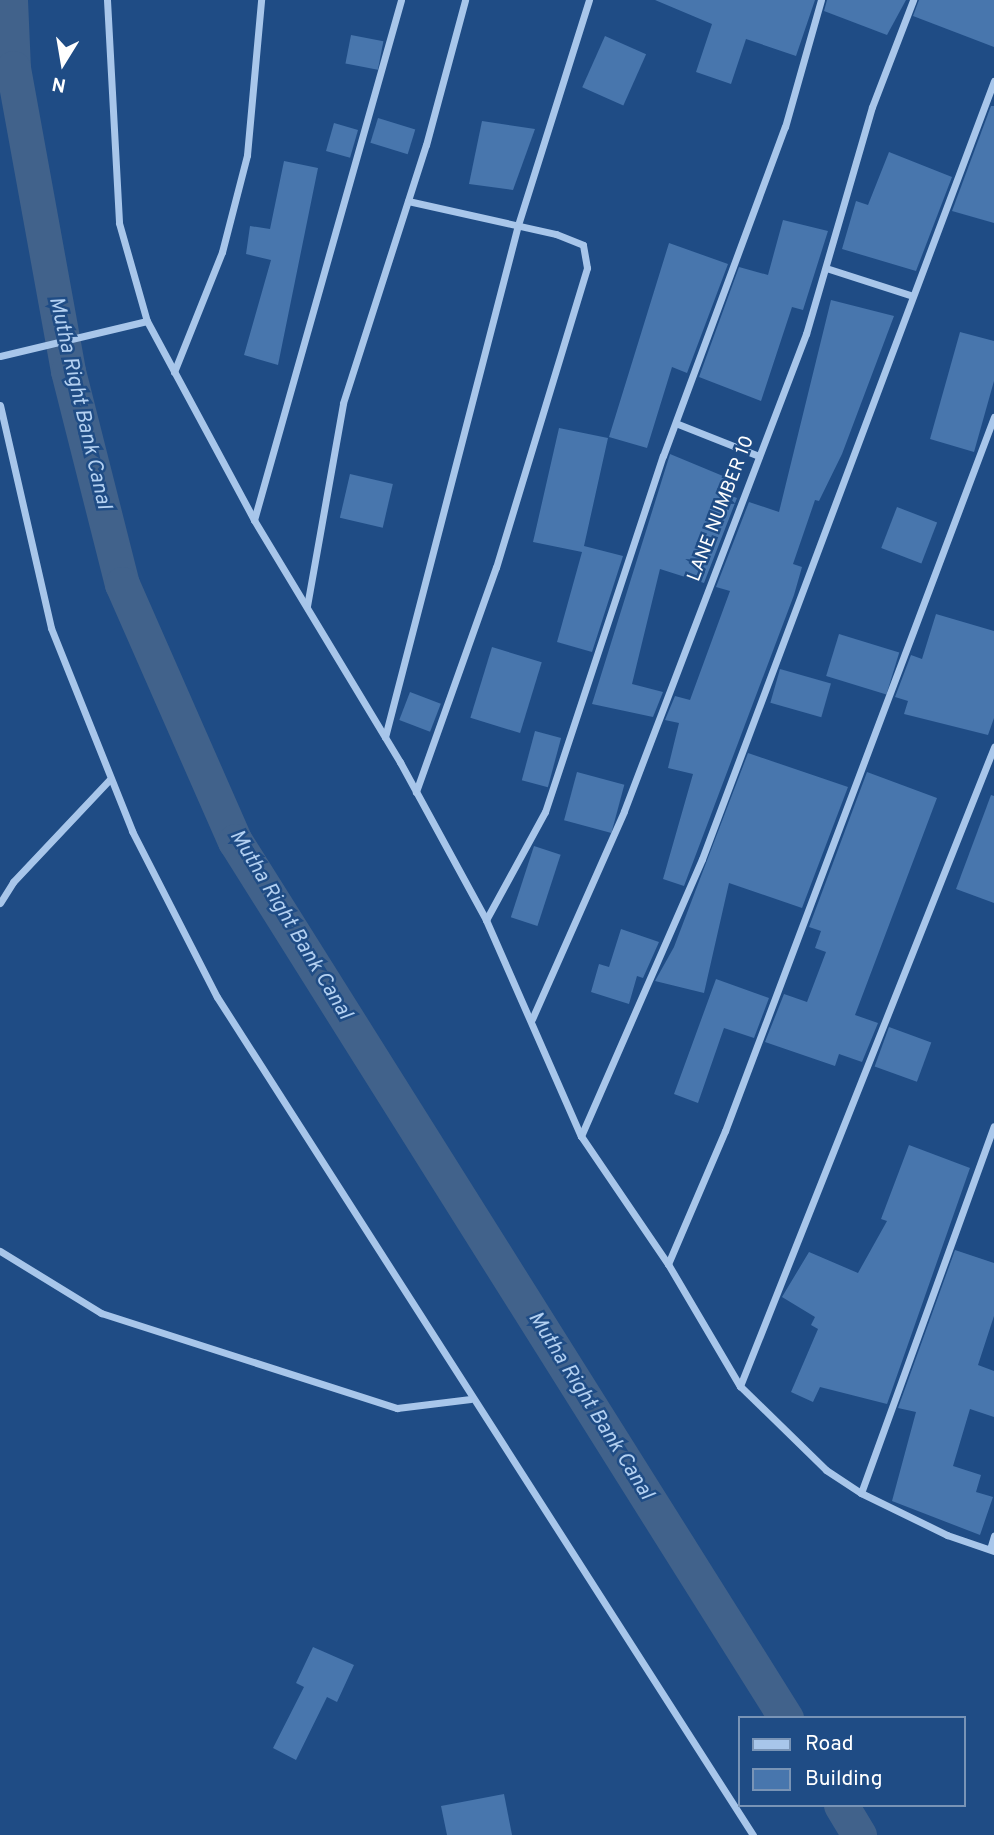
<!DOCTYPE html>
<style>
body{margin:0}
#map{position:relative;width:994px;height:1835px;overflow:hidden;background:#1f4c85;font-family:Overpass,sans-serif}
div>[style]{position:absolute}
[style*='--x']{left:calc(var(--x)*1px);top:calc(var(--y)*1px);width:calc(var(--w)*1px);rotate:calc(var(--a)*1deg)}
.canal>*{height:35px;margin:-17.5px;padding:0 17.5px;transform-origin:17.5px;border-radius:17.5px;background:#41628b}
.building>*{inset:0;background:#4876ad;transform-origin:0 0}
.minor>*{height:7px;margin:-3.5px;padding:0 3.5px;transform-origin:3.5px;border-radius:3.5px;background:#a8c6ea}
span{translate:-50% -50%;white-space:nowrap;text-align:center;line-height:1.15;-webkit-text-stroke:5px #1f4c85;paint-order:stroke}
.street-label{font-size:19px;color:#fff}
.water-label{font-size:21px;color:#b3d0f1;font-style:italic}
.legend{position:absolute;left:738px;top:1716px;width:228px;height:91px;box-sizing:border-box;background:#1f4c85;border:2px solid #7994b6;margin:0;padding:9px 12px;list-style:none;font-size:21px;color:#fff}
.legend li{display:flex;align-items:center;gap:14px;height:35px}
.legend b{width:35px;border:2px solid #7994b6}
.north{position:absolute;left:28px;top:28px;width:70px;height:70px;-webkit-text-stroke:5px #1f4c85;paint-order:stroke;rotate:191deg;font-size:19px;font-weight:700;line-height:28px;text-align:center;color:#fff}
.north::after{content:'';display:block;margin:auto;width:24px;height:32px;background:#fff;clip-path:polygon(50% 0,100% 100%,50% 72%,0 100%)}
</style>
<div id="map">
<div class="canal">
<i style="--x:10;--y:0;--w:68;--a:87.5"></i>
<i style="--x:13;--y:68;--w:308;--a:79.7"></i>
<i style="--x:68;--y:371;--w:220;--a:75.8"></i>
<i style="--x:122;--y:584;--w:281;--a:66.3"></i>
<i style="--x:235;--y:841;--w:1036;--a:57.86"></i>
<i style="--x:841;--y:1805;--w:35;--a:59"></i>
</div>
<div class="building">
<i style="clip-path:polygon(655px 0,815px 0,796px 56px,746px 39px,731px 84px,696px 72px,712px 24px)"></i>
<i style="clip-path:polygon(827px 0,906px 0,887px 35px,824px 11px)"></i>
<i style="clip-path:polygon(919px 0,994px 0,994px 47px,913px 16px)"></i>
<i style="left:351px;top:35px;width:33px;height:29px;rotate:11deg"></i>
<i style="left:605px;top:36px;width:45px;height:56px;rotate:24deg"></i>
<i style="clip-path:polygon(991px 106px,994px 106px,994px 223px,952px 211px)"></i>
<i style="left:378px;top:118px;width:39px;height:26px;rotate:17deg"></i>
<i style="clip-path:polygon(482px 121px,535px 129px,513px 190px,469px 184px)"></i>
<i style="left:334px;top:123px;width:25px;height:29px;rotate:16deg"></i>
<i style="clip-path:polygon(889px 152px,952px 177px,916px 271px,842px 249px,856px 201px,868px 205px)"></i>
<i style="clip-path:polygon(284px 161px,318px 168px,278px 365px,244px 355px,271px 260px,246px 254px,250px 226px,270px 229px)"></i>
<i style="clip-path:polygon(783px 220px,828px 231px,803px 310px,792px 307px,761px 401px,699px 377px,739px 267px,768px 275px)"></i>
<i style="clip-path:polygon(669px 243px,728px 264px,687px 373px,672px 367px,647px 448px,609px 437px)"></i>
<i style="clip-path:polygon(831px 300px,894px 316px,842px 454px,819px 501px,815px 500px,793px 564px,802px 567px,794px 595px,684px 886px,663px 879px,693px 774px,668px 768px,679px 723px,665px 720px,675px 696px,690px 700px,730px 591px,716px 587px,749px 502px,779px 512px)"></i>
<i style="clip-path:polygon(960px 332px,994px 341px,994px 381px,974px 452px,930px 439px)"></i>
<i style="clip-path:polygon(559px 428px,608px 438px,584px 546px,623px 556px,592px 652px,557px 642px,582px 552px,533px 542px)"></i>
<i style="clip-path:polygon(670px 454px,735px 481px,731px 496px,737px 498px,704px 583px,660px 569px,632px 684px,663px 692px,653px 717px,592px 704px)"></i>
<i style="left:350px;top:474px;width:44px;height:45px;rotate:13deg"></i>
<i style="left:897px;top:507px;width:43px;height:44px;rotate:21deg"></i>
<i style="clip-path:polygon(936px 614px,994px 631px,994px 718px,988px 735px,904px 714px,908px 701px,895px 697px,911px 655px,922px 659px)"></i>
<i style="left:839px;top:634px;width:63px;height:44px;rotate:17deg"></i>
<i style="left:492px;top:647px;width:52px;height:74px;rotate:17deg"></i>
<i style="left:780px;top:669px;width:53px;height:35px;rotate:16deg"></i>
<i style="left:410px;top:692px;width:33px;height:30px;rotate:21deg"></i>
<i style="left:535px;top:731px;width:27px;height:51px;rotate:15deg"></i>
<i style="clip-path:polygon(748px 753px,848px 787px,802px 908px,729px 883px,704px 993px,655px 981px,674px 947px)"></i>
<i style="left:577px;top:772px;width:49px;height:50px;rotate:15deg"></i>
<i style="clip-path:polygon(867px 772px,937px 798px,855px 1015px,878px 1023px,862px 1062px,839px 1054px,835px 1066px,765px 1042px,784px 994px,807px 1002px,826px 952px,815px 948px,821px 931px,809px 927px)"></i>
<i style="clip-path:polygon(991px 795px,994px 796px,994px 903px,956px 889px)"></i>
<i style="left:534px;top:846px;width:28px;height:75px;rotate:18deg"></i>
<i style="clip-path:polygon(621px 929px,659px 942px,643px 978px,637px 976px,629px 1004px,591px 992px,599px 964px,609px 967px)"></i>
<i style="clip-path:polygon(716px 979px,769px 998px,754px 1038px,724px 1028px,698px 1103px,674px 1094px)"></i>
<i style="left:889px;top:1027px;width:45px;height:42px;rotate:20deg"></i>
<i style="clip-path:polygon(909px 1145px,970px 1168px,887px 1404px,820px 1387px,813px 1402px,791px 1392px,818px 1329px,811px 1325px,815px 1317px,782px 1297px,809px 1252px,858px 1273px,887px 1221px,881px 1219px)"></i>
<i style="clip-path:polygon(955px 1250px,994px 1263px,994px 1316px,978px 1365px,994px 1371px,994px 1417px,970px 1409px,953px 1466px,981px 1475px,976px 1492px,993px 1497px,980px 1535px,892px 1501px,916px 1412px,898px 1408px)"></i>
<i style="clip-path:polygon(313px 1647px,354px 1665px,337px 1702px,327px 1697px,296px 1760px,273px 1748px,304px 1687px,296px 1683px)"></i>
<i style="clip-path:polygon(504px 1794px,512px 1835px,447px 1835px,441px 1806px)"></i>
</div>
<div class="minor">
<i style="--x:107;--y:0;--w:223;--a:86.9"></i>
<i style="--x:119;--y:223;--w:102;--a:74.1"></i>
<i style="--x:147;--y:321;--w:226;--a:61.7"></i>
<i style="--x:254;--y:520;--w:283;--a:58.9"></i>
<i style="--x:400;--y:762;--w:180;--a:61.4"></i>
<i style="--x:486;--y:920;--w:236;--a:66.3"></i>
<i style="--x:581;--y:1136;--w:155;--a:55.8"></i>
<i style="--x:668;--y:1264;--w:142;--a:59.5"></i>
<i style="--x:740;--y:1386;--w:120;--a:44.3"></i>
<i style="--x:826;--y:1470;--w:42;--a:33.3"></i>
<i style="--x:861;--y:1493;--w:96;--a:26"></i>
<i style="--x:947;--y:1535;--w:50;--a:18.8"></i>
<i style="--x:408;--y:201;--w:152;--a:12.6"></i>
<i style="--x:556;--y:234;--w:29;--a:22"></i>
<i style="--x:583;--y:245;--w:23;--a:80"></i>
<i style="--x:587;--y:268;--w:313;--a:106.9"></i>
<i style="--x:496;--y:567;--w:239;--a:109.6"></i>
<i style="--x:826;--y:268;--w:91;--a:17.8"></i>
<i style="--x:0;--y:356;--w:151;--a:-13.4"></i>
<i style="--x:174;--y:372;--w:129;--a:-68.2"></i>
<i style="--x:222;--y:252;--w:100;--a:-75.5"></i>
<i style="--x:247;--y:155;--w:156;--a:-84.8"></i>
<i style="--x:0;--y:405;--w:229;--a:77.1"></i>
<i style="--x:51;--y:628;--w:219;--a:68.2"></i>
<i style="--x:132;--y:831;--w:186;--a:62.9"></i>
<i style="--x:217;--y:997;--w:995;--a:57.4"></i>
<i style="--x:678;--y:424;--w:87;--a:21.6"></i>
<i style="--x:254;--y:520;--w:540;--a:-74.21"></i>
<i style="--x:307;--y:606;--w:206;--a:-79.9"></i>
<i style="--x:343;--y:403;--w:271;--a:-72.2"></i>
<i style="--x:426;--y:145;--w:150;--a:-74.9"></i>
<i style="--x:385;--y:737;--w:529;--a:-75.44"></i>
<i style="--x:518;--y:225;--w:236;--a:-72.5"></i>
<i style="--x:0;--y:903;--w:25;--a:-58"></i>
<i style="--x:13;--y:882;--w:140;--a:-46.7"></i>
<i style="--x:486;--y:920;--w:123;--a:-61.4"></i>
<i style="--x:545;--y:812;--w:375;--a:-71.7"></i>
<i style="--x:663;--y:456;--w:351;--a:-69.7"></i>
<i style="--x:785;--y:127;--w:132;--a:-74.2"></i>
<i style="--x:532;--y:1019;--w:227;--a:-66.1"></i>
<i style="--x:624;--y:811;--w:511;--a:-69.12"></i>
<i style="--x:806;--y:334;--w:236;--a:-73.8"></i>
<i style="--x:872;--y:107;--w:115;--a:-69"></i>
<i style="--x:581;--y:1136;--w:302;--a:-66.4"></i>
<i style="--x:702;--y:859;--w:831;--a:-69.43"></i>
<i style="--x:0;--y:1251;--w:119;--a:31.5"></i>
<i style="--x:101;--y:1313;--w:311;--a:17.8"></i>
<i style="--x:397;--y:1408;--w:74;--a:-7"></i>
<i style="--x:668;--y:1264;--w:145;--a:-66.8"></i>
<i style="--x:725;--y:1131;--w:763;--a:-69.36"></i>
<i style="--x:740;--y:1386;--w:688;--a:-68.32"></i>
<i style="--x:861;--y:1493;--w:390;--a:-70.1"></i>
<i style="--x:990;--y:1549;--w:14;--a:-73"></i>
</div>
<div class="street-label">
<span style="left:722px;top:509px;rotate:-69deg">LANE NUMBER 10</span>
</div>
<div class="water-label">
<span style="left:79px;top:403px;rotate:77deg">Mutha Right Bank Canal</span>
<span style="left:290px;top:925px;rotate:59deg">Mutha Right Bank Canal</span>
<span style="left:590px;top:1406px;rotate:58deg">Mutha Right Bank Canal</span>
</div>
<ul class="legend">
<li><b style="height:9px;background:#a8c6ea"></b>Road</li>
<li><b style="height:19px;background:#4876ad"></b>Building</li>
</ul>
<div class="north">N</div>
</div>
